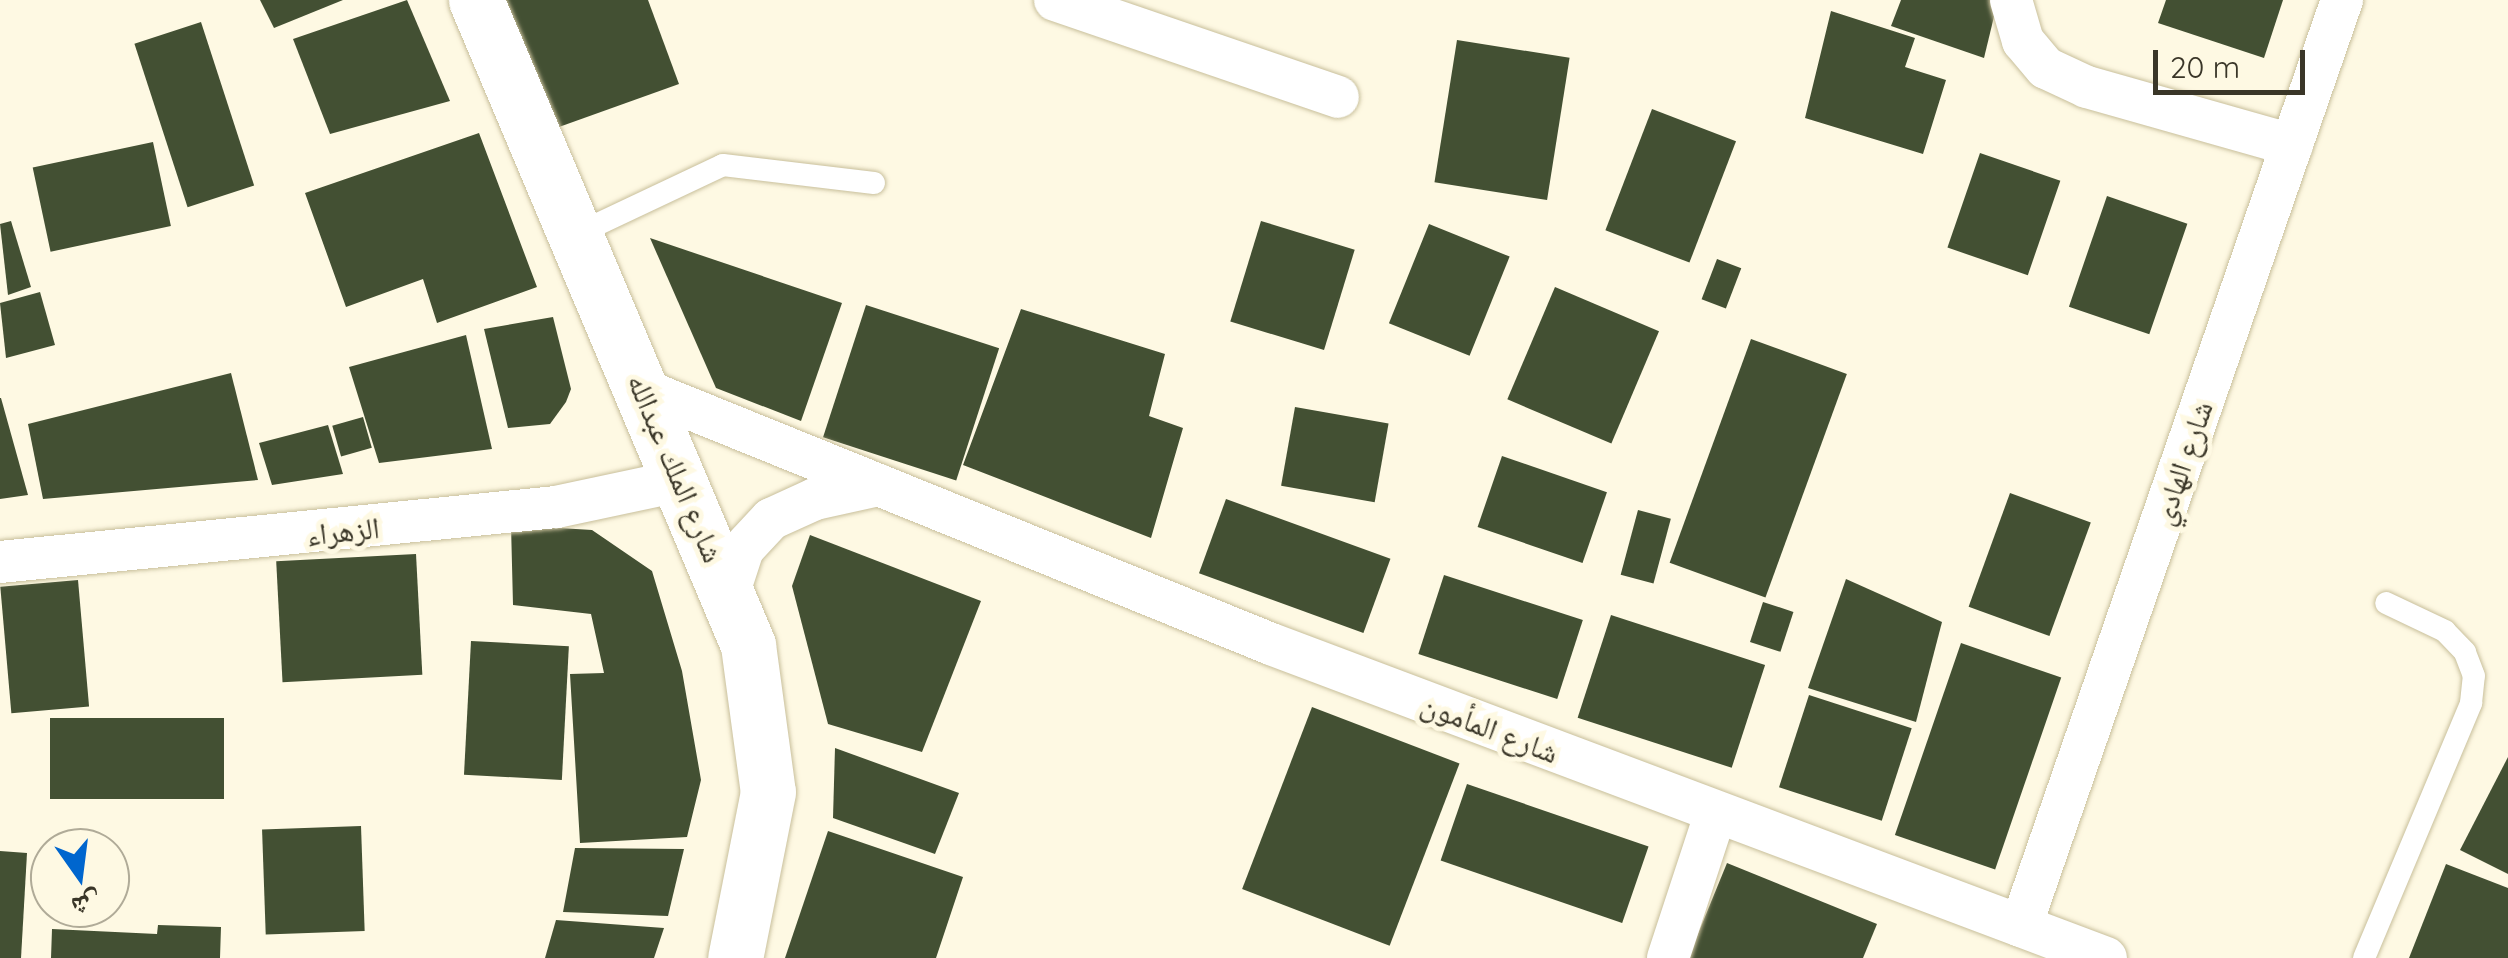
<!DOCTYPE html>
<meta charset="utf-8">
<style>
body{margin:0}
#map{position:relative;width:2508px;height:958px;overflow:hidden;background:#fef9e3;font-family:Quicksand,"Noto Naskh Arabic",sans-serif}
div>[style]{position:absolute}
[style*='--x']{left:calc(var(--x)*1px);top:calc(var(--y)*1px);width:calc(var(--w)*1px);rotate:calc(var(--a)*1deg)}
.building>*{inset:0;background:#435033;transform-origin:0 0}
.roads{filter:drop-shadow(0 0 2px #c8bf9b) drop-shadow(0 0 2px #c8bf9b)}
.service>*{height:22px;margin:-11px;padding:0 11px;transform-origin:11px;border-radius:11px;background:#fff}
.minor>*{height:42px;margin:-21px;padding:0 21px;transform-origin:21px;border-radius:21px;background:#fff}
.secondary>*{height:55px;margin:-27.5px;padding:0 27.5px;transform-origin:27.5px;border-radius:27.5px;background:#fff}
span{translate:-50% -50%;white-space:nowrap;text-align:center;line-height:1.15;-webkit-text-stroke:10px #fef9e3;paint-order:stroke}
.street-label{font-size:30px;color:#3a3628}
.north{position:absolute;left:30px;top:828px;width:100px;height:100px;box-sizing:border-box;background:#fef9e3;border:2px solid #b0ab98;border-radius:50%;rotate:166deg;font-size:28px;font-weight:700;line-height:40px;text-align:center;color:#3a3628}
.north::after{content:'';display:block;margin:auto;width:35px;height:45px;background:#0066ce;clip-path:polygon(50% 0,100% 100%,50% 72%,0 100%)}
.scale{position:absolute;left:2153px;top:50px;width:152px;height:45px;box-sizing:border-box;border:5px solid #3a3628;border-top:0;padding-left:12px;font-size:30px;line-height:35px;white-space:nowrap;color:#3a3628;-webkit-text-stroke:8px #fef9e3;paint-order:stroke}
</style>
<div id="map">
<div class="building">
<i style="clip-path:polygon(260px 0,343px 0,274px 28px)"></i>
<i style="clip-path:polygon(407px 0,450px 101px,330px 134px,293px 39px)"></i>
<i style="clip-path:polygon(497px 0,648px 0,679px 84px,545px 132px)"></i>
<i style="clip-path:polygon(1901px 0,1998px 0,1984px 58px,1891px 26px)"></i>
<i style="clip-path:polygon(2166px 0,2283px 0,2264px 58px,2158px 23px)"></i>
<i style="clip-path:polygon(1831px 11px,1915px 38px,1905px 67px,1946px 80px,1923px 154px,1805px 118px)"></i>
<i style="left:201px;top:22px;width:172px;height:70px;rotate:72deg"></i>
<i style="left:1457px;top:40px;width:114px;height:144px;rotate:9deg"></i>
<i style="left:1652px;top:109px;width:90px;height:130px;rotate:21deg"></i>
<i style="clip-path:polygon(479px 133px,537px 287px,437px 323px,423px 279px,346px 307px,305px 193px)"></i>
<i style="left:153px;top:142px;width:86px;height:123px;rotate:78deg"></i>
<i style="left:1980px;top:153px;width:85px;height:100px;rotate:19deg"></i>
<i style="left:2107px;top:196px;width:85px;height:117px;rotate:19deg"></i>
<i style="clip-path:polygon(11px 221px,31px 287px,8px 295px,0 224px)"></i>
<i style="left:1261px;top:221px;width:98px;height:105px;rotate:17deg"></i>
<i style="left:1429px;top:224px;width:87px;height:107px;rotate:22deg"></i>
<i style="clip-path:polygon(650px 238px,842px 303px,801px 421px,716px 388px)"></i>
<i style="left:1717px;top:259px;width:26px;height:43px;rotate:21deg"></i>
<i style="left:1555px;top:287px;width:113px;height:122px;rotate:23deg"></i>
<i style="clip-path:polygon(40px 292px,55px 345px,6px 358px,0 303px)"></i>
<i style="left:866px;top:305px;width:140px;height:139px;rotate:18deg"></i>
<i style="clip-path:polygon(1021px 309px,1165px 354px,1149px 416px,1183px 428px,1151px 538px,963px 465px)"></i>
<i style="clip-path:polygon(553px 317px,571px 389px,566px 402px,550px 424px,508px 428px,484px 329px)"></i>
<i style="clip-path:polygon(466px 335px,492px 449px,379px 463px,349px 367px)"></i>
<i style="left:1751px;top:339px;width:102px;height:238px;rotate:20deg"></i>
<i style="clip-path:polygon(231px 373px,258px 480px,43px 499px,28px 424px)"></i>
<i style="clip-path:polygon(0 398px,1px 398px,28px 495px,0 499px)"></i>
<i style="left:1295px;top:407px;width:95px;height:80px;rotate:10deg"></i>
<i style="left:363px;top:417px;width:32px;height:32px;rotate:74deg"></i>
<i style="clip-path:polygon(328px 425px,343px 474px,272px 485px,259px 443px)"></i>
<i style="left:1502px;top:456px;width:111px;height:75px;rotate:19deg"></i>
<i style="left:2010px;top:493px;width:86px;height:121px;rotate:20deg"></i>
<i style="left:1226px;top:499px;width:175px;height:79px;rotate:20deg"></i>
<i style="left:1638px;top:510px;width:34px;height:67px;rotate:15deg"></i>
<i style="clip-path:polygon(511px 525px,592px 530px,652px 571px,682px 671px,701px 780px,687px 837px,580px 843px,570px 674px,604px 673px,591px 614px,513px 605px)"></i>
<i style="clip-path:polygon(810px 535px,981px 601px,922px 752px,828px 724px,792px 586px)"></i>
<i style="left:416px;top:554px;width:121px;height:140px;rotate:87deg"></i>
<i style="left:1444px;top:575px;width:146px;height:83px;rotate:18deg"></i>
<i style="clip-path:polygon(1846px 579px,1942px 622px,1916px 722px,1808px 688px)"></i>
<i style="left:78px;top:580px;width:127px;height:78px;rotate:85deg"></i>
<i style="left:1763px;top:602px;width:32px;height:42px;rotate:18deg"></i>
<i style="left:1611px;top:615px;width:162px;height:108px;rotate:18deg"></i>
<i style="left:471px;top:641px;width:98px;height:134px;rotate:3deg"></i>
<i style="left:1961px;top:643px;width:106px;height:203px;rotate:19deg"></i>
<i style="left:1809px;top:695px;width:108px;height:97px;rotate:18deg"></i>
<i style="left:1312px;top:707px;width:158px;height:195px;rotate:21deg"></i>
<i style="left:50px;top:718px;width:174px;height:81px"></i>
<i style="clip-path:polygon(835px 748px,959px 793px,935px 854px,833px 818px)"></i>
<i style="clip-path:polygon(2508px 757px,2508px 874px,2460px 850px)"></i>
<i style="left:1467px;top:784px;width:192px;height:81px;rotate:19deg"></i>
<i style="left:361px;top:826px;width:105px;height:99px;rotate:88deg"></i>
<i style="clip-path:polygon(828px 831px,963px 877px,936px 958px,785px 958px)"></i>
<i style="clip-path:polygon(575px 848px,684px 849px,668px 916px,563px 912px)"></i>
<i style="clip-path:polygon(0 851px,27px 853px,21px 958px,0 958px)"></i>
<i style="clip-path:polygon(1727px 863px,1877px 924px,1863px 958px,1688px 958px)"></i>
<i style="clip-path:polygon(2446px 864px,2508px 888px,2508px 958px,2409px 958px)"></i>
<i style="clip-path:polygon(556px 920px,664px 928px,654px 958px,545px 958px)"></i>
<i style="clip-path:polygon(158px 925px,221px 927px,220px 958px,51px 958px,52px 929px,157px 934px)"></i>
</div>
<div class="roads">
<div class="service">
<i style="--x:577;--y:234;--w:161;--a:-25.3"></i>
<i style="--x:723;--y:165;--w:152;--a:6.8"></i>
<i style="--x:2364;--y:958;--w:277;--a:-67.2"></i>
<i style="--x:2471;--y:703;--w:27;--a:-84"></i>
<i style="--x:2474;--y:676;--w:26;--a:-111"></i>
<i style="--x:2465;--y:652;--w:29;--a:-134"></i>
<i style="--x:2445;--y:631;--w:65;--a:-154.6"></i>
</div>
<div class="minor">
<i style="--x:1055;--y:0;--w:299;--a:18.9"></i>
<i style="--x:2011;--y:0;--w:43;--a:73.7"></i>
<i style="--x:2023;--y:41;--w:35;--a:50"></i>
<i style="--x:2046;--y:68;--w:45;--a:24.9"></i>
<i style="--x:2087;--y:87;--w:213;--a:15.8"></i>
<i style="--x:644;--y:390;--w:676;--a:22.05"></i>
<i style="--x:1271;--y:644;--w:892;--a:20.61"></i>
<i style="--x:0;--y:562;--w:559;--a:-5.65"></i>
<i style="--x:556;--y:507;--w:130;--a:-12"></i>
<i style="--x:729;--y:592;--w:45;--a:-72"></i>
<i style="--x:743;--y:549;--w:41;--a:-47"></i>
<i style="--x:771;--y:519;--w:48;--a:-24.4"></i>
<i style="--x:815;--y:499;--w:65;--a:-12.5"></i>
<i style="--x:2021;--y:926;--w:980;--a:-70.88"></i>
<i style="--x:1668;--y:958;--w:151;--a:-71.8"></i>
</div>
<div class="secondary">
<i style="--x:476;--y:0;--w:700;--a:67.13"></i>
<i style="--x:748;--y:645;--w:148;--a:82.3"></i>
<i style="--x:768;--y:792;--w:169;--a:101.2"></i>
</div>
</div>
<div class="street-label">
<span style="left:2182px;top:463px;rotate:-71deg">شارع الهادي</span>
<span style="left:676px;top:468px;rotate:67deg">شارع الملك عبدالله</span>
<span style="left:343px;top:531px;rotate:-6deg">الزهراء</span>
<span style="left:1490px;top:728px;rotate:21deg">شارع المأمون</span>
</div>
<div class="north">ش</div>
<div class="scale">20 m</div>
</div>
